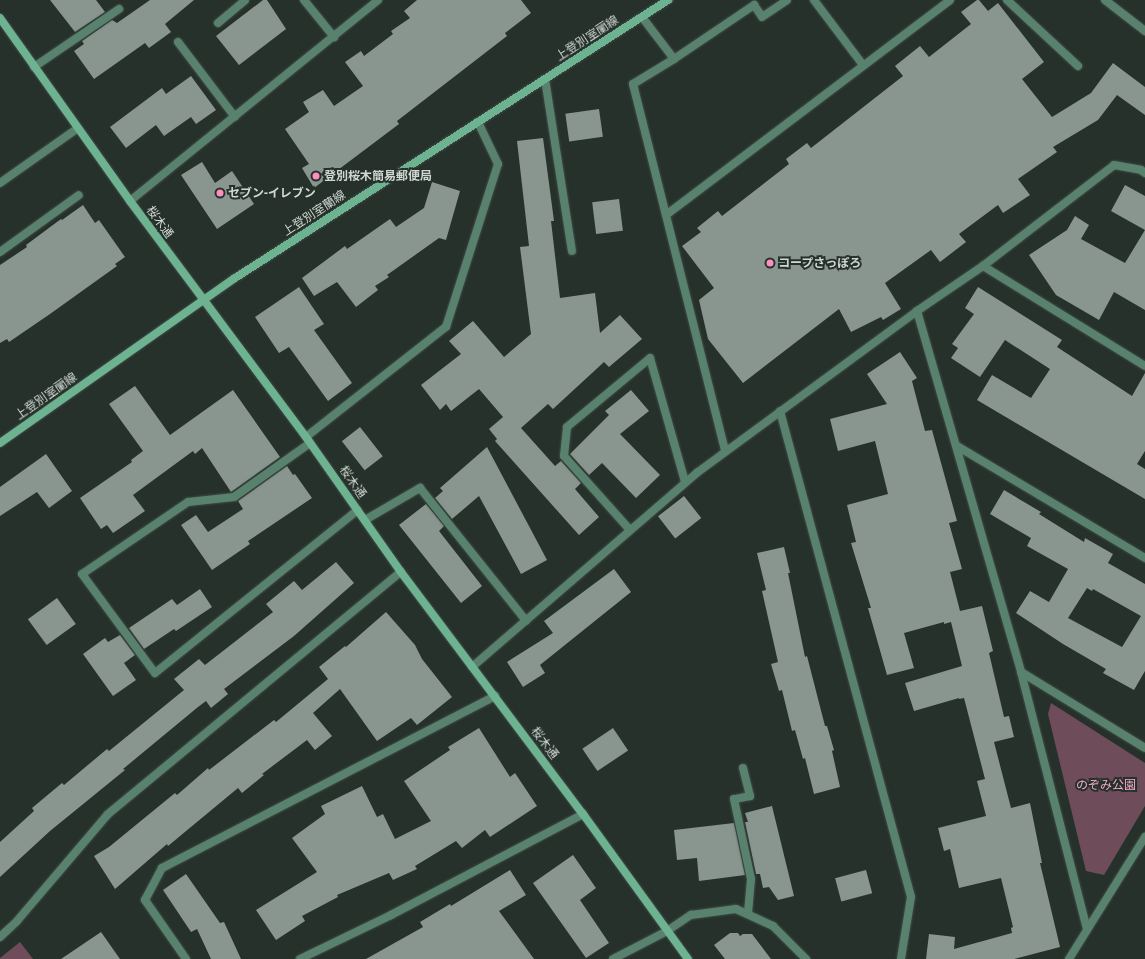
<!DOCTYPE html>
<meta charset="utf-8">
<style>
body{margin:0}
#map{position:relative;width:1145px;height:959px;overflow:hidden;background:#26312b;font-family:"Open Sans","Noto Sans JP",sans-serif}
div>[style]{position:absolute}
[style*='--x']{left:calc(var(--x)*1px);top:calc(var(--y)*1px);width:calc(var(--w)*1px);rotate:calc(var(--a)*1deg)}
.green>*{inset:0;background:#6f4c5a}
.building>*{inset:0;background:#89968f;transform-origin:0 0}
.roads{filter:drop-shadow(0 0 1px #414c46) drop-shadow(0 0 1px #414c46)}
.lane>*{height:8px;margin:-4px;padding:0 4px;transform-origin:4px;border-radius:4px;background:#58826e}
.street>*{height:8px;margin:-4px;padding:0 4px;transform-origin:4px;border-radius:4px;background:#58826e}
.secondary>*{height:8px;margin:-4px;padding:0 4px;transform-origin:4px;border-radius:4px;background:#6db291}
.dots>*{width:11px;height:11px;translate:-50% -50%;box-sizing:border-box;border:2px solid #26312b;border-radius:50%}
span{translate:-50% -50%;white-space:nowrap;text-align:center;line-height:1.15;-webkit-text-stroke:4px #26312b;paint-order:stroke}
.street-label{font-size:12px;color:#d1d8d4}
.poi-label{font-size:12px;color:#d1d8d4;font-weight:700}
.left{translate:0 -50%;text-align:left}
.park-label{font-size:12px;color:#f7abc9}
</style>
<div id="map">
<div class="green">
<i style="clip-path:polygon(1051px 703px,1145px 763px,1145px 806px,1104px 875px,1086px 871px,1048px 714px)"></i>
<i style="clip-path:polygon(20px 942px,33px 959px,0 959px,0 958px)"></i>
</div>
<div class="building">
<i style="clip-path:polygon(50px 0,96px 0,105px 12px,75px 32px)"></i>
<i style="clip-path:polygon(150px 0,194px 0,165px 24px,171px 32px,149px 48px,145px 43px,94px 79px,74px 51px,84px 44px,82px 41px,112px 20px,117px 23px)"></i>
<i style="clip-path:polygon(263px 0,267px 0,286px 29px,239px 65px,216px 36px)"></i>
<i style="clip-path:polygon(417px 0,521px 0,531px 13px,505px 33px,507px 36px,397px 121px,399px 124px,314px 188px,302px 168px,309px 164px,285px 129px,309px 112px,303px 102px,323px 90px,334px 106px,363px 86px,345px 62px,361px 51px,364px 56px,393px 34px,391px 31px,410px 18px,404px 11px)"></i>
<i style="clip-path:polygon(977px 0,979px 0,988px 11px,998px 3px,1044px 62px,1022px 79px,1052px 117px,1091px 93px,1113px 63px,1145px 87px,1145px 115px,1117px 95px,1098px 120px,1053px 147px,1057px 152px,1018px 179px,1030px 195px,1003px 213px,998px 205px,959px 234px,966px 242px,940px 262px,931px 250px,885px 283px,901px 309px,883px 320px,881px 317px,851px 332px,839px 309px,743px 383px,708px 339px,699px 300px,714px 288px,682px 246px,701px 232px,697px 228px,718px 211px,722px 216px,789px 164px,786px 159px,807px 143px,811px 148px,903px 76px,895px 66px,920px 46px,929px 57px,971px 24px,961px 12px)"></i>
<i style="clip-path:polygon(191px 76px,216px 110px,196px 124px,191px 117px,164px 136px,156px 125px,126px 148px,110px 127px,162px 88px,166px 94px)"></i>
<i style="left:599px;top:109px;width:28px;height:34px;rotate:82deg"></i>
<i style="clip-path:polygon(543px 138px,554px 221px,551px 221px,560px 298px,595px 293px,600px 333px,620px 315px,642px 339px,609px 367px,604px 362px,553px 409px,548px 404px,521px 428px,555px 466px,561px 461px,581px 483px,575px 489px,599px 517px,579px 535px,495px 441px,497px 439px,489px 429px,503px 417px,479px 389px,451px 411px,446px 404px,440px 410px,421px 385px,461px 354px,449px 341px,473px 321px,504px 357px,531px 334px,520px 247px,529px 246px,517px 141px)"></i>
<i style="clip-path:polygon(202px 162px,215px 183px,232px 171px,254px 204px,217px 229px,181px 175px)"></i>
<i style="clip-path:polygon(432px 182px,460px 191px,446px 240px,439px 238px,387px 275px,389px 277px,375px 286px,378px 290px,356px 307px,337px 282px,314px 296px,302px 278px,345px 246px,347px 249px,390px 219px,396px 227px,424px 208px)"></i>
<i style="clip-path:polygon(1125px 185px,1145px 196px,1145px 310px,1114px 292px,1099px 320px,1056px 295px,1029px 255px,1067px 230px,1075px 216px,1089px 225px,1081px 239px,1125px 263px,1145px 230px,1111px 211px)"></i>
<i style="left:619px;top:199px;width:32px;height:27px;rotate:83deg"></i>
<i style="clip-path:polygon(83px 205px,95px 223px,99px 220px,125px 257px,115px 264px,117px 266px,50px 314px,9px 342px,7px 339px,0 343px,0 265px,27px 247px,26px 245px,61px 219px,62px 220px)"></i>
<i style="clip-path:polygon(299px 287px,324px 324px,314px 330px,352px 383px,328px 401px,289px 347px,279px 353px,255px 317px)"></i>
<i style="clip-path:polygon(978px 287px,1062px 340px,1057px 347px,1132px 396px,1145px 373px,1145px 451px,1137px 464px,1145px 469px,1145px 499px,977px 400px,992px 375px,1031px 398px,1050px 369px,1005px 340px,980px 377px,951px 358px,958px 348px,952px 344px,974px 314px,965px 308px)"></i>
<i style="clip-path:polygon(900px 352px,917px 378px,912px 381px,925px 431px,932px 430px,957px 521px,949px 523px,962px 569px,950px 572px,960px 611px,982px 606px,993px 651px,989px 653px,1004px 717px,1009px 716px,1014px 737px,994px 742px,1011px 808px,1030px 803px,1042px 863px,1040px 863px,1060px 947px,1014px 959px,926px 959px,929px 934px,955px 937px,954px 949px,1012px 933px,1011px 928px,1013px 927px,1001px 878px,959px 888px,950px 849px,944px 851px,938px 828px,986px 816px,977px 781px,985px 779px,964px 698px,959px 699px,959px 698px,914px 711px,905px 683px,962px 666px,951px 622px,944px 624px,944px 622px,904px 633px,914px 668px,887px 675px,868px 608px,871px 608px,851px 543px,856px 542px,847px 505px,888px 494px,875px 441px,838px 451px,830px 419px,887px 404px,867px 374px)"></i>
<i style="clip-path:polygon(135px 386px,170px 435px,233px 390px,280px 457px,231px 492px,202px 448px,195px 454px,193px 451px,133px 495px,145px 511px,113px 533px,107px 525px,101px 529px,80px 498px,132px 462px,131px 460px,143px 451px,109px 404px)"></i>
<i style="clip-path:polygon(631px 390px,649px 411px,620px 434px,660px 475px,636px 498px,602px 463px,589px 475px,570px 454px,609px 415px,605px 411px)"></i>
<i style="left:360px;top:427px;width:37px;height:23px;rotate:52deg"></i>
<i style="clip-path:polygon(487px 447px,547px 560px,521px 574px,479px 496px,452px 519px,435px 498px,443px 491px,440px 488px)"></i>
<i style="clip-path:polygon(46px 454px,72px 491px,49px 508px,37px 492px,0 516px,0 487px)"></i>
<i style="clip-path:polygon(287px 466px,293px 475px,295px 474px,312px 498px,248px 541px,250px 544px,212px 570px,181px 525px,196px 515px,208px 532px,243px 509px,238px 501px)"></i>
<i style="clip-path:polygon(evenodd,1004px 490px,1041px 512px,1039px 514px,1084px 542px,1085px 538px,1113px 554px,1108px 563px,1145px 584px,1145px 671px,1134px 690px,1103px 673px,1106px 669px,1063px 644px,1016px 613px,1030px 591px,1049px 602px,1068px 569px,1027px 546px,1031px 538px,990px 514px,1004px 490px,1087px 588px,1092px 591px,1093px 589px,1141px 616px,1122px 647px,1068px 618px,1087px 588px)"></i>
<i style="left:684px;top:496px;width:28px;height:33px;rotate:52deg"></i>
<i style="clip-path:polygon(426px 504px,444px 526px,439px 531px,482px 586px,461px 603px,399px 525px)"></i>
<i style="clip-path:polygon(784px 547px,790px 573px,788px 573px,805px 657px,807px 656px,825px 726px,827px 726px,834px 750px,832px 751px,840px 787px,814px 794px,805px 758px,803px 759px,795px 730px,792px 731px,782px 690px,779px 691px,771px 664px,778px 662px,762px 591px,766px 590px,757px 553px)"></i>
<i style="clip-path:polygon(336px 562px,354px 583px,294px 636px,224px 689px,228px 694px,211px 708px,206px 701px,198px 707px,123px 769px,125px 770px,50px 831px,0 877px,0 842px,34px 811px,32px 808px,62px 783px,64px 785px,107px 749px,109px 751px,184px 690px,174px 679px,199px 659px,205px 665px,273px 612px,266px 604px,294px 581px,302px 590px)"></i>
<i style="clip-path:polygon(614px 569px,631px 592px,540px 665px,545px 673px,523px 687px,507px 662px,553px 633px,544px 621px)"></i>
<i style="clip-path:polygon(200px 589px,212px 607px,176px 631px,174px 629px,144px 649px,129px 628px,172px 599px,177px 605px)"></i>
<i style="left:57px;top:598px;width:32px;height:36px;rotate:54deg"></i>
<i style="clip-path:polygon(386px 612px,415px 645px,422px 659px,452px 697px,417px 725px,411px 718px,377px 741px,340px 689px,313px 713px,332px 736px,315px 750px,307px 740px,262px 774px,264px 775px,242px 793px,238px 788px,168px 846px,167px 844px,115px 889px,94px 856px,109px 847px,175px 793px,177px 795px,208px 768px,209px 770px,274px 720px,276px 722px,328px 679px,319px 667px,345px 646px,346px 647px)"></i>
<i style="clip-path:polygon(120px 635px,135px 655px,124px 663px,136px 680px,113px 696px,83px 654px,105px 638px,108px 642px)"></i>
<i style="clip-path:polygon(479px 728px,510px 777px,515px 773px,537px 806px,490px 837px,485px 830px,462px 848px,456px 841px,415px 866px,417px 869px,393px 880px,389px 873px,337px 895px,338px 897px,302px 916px,305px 921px,276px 940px,256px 910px,317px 872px,292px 838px,325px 814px,321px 806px,362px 786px,377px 817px,383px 814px,395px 839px,431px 821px,404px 781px,450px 750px,448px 747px)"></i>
<i style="left:613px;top:728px;width:27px;height:37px;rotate:56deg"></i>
<i style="clip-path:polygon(772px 806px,794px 896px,778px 900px,769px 887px,763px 888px,760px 874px,756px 874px,745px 822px,748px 822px,745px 813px)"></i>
<i style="clip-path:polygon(734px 823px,745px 875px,699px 881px,697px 858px,677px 860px,674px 830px)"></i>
<i style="clip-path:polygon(573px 855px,596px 888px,580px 900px,609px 943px,586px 958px,533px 883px)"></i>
<i style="clip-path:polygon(510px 870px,526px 895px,499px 911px,534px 959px,366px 959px,423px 927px,420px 922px,450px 904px,451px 906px)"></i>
<i style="left:866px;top:870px;width:24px;height:32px;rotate:75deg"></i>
<i style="clip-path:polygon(186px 874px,220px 923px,224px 922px,241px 959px,211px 959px,197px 929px,191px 932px,163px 890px)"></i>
<i style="clip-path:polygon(101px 932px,120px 959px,61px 959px)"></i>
<i style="clip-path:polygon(730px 933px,738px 933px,740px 936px,743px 934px,752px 934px,771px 959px,725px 959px,714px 945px)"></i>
</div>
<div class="roads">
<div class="lane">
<i style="--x:814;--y:0;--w:81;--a:53"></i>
<i style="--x:1007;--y:0;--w:97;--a:42.9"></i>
<i style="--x:1105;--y:0;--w:51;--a:37.8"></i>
<i style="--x:642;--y:17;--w:53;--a:52.7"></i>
<i style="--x:674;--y:59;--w:48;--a:148.6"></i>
<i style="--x:633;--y:84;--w:378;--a:75.9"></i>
<i style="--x:218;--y:23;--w:35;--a:-40"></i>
<i style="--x:178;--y:42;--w:94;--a:52.8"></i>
<i style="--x:674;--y:59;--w:97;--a:-34"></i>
<i style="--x:754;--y:5;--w:14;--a:56"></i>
<i style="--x:762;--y:17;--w:30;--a:-34"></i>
<i style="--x:34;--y:67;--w:103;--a:-34.3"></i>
<i style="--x:545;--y:79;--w:174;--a:81.1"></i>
<i style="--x:666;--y:215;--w:356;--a:-37.1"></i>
<i style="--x:0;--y:252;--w:97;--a:-35.8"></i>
<i style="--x:365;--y:520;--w:64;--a:-30.2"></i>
<i style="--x:420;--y:488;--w:170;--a:51.4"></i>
<i style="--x:743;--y:768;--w:29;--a:76"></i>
<i style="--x:750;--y:796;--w:16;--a:169"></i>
<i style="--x:734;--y:799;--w:82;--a:78"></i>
<i style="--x:751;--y:879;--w:35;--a:95"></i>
</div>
<div class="street">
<i style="--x:304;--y:0;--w:48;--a:51"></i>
<i style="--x:0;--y:183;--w:95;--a:-35.2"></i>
<i style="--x:130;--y:201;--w:319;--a:-39"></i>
<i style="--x:983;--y:266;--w:190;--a:31.7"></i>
<i style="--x:917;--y:311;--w:376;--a:73.9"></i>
<i style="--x:1021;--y:672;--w:265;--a:75.6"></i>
<i style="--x:780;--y:411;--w:503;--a:74.91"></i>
<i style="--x:911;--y:897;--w:63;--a:99.2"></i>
<i style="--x:306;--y:437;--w:178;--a:-38.2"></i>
<i style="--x:446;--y:327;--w:171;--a:-72.3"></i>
<i style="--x:498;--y:164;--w:47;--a:-115.5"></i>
<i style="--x:310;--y:443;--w:93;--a:144.6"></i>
<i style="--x:234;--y:497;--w:46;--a:173.8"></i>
<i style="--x:188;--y:502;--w:128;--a:145.8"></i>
<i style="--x:82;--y:574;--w:123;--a:53.6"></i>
<i style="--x:155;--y:673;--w:260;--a:-38.8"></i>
<i style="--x:957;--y:446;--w:219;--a:30.8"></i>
<i style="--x:630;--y:530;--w:99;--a:-131.7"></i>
<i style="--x:564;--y:456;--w:29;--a:-84"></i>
<i style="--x:567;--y:427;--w:108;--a:-39.7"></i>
<i style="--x:650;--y:358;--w:129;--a:74.2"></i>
<i style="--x:472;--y:667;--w:298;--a:-40.8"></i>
<i style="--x:698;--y:472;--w:272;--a:-36.3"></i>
<i style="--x:917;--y:311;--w:80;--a:-34.3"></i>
<i style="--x:983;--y:266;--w:165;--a:-37.6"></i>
<i style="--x:1114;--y:165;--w:27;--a:10"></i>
<i style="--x:1141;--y:170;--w:5;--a:37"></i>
<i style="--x:1021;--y:672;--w:145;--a:31.5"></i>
<i style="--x:0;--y:937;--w:23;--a:-43"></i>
<i style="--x:17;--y:921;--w:140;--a:-49.6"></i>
<i style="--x:108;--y:814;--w:380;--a:-39.6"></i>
<i style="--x:186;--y:959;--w:72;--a:-124.8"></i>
<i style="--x:145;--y:900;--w:36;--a:-62"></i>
<i style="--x:162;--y:868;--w:375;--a:-27.3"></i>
<i style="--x:300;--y:959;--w:101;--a:-25.8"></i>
<i style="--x:391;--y:915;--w:217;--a:-27.7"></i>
<i style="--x:613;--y:959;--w:61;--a:-27.4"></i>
<i style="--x:667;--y:931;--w:29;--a:-34"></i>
<i style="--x:691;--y:915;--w:45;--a:-7.6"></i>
<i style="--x:736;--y:909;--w:41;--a:24.7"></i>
<i style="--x:773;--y:926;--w:47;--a:45"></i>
<i style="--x:1069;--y:959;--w:144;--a:-58.1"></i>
</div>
<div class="secondary">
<i style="--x:0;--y:18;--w:224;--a:54.6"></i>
<i style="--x:130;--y:201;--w:294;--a:53.3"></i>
<i style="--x:306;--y:437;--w:165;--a:54.9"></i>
<i style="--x:401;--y:572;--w:303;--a:53.1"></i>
<i style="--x:583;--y:814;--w:179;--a:54.1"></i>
<i style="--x:0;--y:443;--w:287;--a:-35.1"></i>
<i style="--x:235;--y:278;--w:515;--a:-32.7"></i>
</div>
</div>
<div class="dots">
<i style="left:316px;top:176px;background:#fe8ebd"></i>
<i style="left:220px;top:193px;background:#fe8ebd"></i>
<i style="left:770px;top:263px;background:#fe8ebd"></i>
</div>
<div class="street-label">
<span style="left:587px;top:38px;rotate:-33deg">上登別室蘭線</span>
<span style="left:314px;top:213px;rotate:-33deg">上登別室蘭線</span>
<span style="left:160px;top:222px;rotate:54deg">桜木通</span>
<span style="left:46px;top:396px;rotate:-35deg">上登別室蘭線</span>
<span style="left:353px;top:482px;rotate:55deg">桜木通</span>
<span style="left:545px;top:743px;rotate:53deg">桜木通</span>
</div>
<div class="poi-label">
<span class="left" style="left:324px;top:176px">登別桜木簡易郵便局</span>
<span class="left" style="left:228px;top:193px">セブン-イレブン</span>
<span class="left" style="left:778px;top:263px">コープさっぽろ</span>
</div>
<div class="park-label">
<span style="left:1106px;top:785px">のぞみ公園</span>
</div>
</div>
